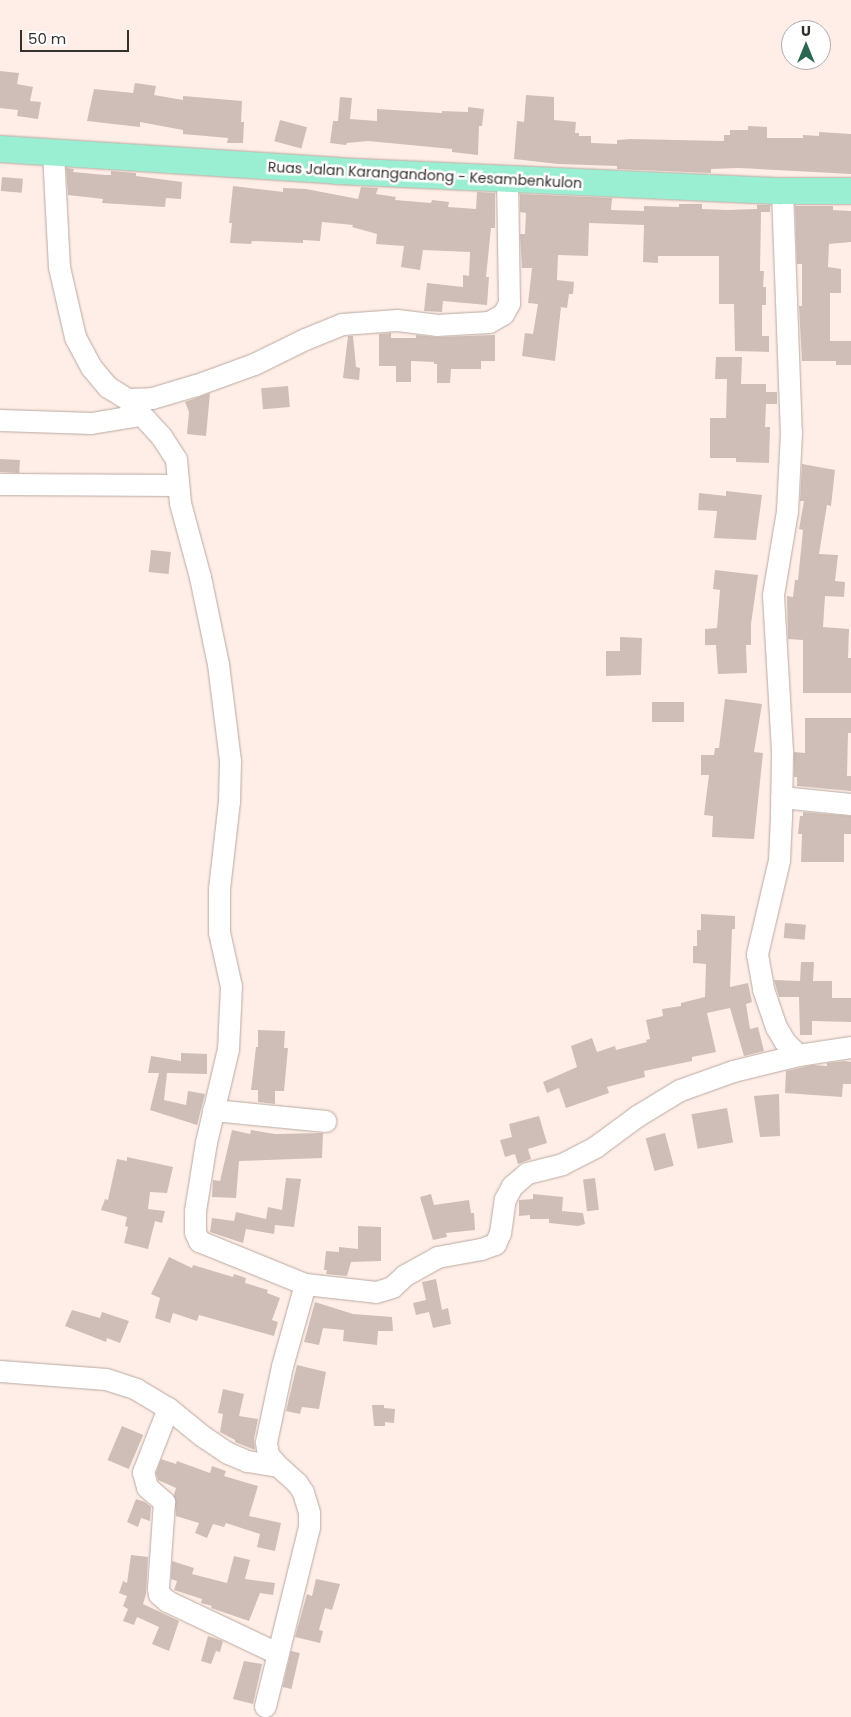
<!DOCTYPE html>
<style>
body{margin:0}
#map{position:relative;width:851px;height:1717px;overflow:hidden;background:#ffeee7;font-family:Poppins,sans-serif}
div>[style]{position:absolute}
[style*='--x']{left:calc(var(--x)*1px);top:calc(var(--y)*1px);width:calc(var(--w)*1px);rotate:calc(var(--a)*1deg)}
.building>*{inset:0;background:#cebeb7;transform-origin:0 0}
.roads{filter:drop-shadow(0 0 1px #b9a9a2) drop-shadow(0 0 1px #b9a9a2)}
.minor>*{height:21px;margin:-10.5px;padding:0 10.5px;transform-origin:10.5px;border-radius:10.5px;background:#fff}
.major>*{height:26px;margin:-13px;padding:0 13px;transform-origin:13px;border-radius:13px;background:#9aeed1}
span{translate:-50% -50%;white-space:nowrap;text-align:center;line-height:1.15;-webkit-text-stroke:5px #fff;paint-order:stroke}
.street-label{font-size:14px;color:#36302d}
.north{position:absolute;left:781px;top:20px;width:50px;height:50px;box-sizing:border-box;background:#fff;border:1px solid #afacab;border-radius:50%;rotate:0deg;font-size:14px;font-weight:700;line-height:20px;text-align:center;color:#36302d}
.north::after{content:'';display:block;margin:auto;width:18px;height:22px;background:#2a6650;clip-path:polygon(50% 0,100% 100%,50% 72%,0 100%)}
.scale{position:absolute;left:20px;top:30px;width:109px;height:22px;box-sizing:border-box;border:2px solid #36302d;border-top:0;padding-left:6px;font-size:15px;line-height:18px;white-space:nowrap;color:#36302d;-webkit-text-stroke:4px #fff;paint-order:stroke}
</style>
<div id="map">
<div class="building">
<i style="clip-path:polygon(0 71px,19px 73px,17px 84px,33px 87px,30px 101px,41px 102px,38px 119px,17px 116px,18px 110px,0 108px)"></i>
<i style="clip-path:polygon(135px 83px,156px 86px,154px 95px,183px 100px,183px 96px,242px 101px,241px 122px,244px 122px,243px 143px,227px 143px,228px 138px,183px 134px,183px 130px,140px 122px,140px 127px,87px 121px,94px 89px,133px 93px)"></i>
<i style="clip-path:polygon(526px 95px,554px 97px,554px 120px,576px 122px,575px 133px,579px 133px,579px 136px,591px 136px,591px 143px,617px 144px,617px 140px,631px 139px,724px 141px,724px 135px,730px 135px,730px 130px,748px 130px,748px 126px,767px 127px,767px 138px,803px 138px,803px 135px,819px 136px,819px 132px,851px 134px,851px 174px,739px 168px,711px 169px,711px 173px,617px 169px,617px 166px,558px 164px,514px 159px,517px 121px,524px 122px)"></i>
<i style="clip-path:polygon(340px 97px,352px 98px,350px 119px,377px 121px,377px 109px,442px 113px,442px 111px,468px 112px,468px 107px,484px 109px,482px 126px,479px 126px,478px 155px,452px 152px,452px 149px,368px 141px,347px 143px,346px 145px,330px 143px,333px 121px,338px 121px)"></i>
<i style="left:280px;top:120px;width:28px;height:22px;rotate:15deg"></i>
<i style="clip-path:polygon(66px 168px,74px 169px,73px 172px,105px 175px,111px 175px,111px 171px,136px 173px,136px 176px,182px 182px,181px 199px,166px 198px,165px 207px,102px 203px,103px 199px,68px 195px)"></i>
<i style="left:2px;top:177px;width:21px;height:14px;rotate:5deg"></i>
<i style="clip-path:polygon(233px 186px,283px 192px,283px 188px,306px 189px,358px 199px,361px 187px,378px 188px,376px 194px,396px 197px,395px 200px,431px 203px,432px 200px,449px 202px,448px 207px,476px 209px,477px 192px,495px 193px,495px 228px,491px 228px,486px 277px,489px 277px,487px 305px,443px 301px,442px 312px,424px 311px,427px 283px,463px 287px,463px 275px,469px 276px,470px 252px,423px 250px,420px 270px,401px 267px,404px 246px,376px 244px,377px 234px,352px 227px,353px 225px,322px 222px,320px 241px,303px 240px,303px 243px,252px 241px,251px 244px,230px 243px,232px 223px,229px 223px)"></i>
<i style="clip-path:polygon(520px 194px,612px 198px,611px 210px,644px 211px,644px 206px,679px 207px,679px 204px,702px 204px,702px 209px,727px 210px,757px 209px,757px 205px,770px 205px,770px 212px,761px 212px,760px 271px,764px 271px,763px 287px,766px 287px,766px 305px,762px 305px,762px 336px,769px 336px,769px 352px,735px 351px,734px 304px,719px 304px,719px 256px,658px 256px,658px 263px,643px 262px,644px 225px,589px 223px,588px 256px,558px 255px,557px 280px,574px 282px,573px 294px,569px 294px,567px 308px,561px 307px,555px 361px,522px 356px,525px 333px,533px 334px,538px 304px,528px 303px,532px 268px,522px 268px,520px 234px,525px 234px,526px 213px,520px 212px)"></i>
<i style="clip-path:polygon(795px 206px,833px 206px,833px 210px,851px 211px,851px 242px,829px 244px,828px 267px,841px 269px,841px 293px,830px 293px,830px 341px,851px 341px,851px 365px,836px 365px,836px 361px,802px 361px,799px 306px,802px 306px,802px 264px,797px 264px)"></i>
<i style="clip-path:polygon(391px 333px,391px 338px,416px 338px,416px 335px,437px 337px,495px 335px,495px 361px,481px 361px,481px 369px,451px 369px,450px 383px,437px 383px,437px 364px,434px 364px,434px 362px,411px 361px,411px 382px,396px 382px,396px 366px,379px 366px,379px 334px)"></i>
<i style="clip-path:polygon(348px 336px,353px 336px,356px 367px,360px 368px,359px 380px,343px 378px)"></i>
<i style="clip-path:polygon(716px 357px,742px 357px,741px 384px,766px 384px,766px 392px,777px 392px,777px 404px,766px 404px,765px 427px,770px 427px,769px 463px,736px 462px,736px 458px,710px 458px,710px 418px,726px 418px,727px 379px,715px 379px)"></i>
<i style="left:288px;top:386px;width:21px;height:27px;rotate:85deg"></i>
<i style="clip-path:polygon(210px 393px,206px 436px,187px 434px,189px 412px,185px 402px)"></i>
<i style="left:0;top:459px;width:20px;height:13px;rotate:3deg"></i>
<i style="clip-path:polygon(802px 464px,835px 470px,831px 506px,827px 505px,819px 554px,838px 555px,835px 581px,845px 582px,844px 597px,825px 596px,823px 627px,849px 629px,848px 658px,851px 658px,851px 693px,803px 693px,803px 640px,788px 639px,787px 596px,793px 597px,795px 580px,798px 580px,803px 530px,799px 529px,804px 501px,800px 501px)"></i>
<i style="clip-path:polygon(726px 491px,762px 495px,756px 540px,714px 538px,717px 511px,698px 510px,699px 493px,726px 496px)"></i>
<i style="left:151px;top:550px;width:20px;height:22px;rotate:6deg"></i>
<i style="clip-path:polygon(715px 570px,758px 575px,751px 624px,751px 645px,746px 645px,747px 673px,718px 674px,716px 645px,705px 645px,705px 629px,717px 628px,720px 590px,713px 589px)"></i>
<i style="clip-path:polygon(620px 637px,642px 638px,641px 675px,606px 676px,606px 651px,620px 651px)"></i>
<i style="clip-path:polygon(725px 699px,762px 704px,754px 752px,763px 753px,754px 839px,712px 837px,713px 816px,704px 815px,709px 775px,701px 775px,701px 755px,714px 755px,715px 748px,719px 748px)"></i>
<i style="left:652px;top:702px;width:32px;height:20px"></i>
<i style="clip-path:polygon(805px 718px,851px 718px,851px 733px,848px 733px,847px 776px,851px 776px,851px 791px,797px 786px,797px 777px,794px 777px,794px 752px,805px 753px)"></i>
<i style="clip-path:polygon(803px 812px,851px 816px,851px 834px,844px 834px,844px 862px,801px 862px,802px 834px,798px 834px,800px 816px,803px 816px)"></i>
<i style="clip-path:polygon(701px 914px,735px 916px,735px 929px,732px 929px,730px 987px,748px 983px,752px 1002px,746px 1004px,750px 1029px,758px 1027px,764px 1051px,744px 1056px,730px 1008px,707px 1013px,716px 1052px,692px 1057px,692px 1061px,644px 1071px,645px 1077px,607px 1087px,609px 1093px,566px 1108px,559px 1088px,547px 1093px,543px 1082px,577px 1067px,571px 1046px,592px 1038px,597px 1052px,615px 1046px,616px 1050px,647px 1042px,646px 1040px,650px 1039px,646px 1020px,663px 1016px,662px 1009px,681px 1006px,681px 1003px,705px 997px,706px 964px,693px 963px,693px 946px,697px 946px,697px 930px,701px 930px)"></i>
<i style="left:785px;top:923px;width:21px;height:15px;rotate:5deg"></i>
<i style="clip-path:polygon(801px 962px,814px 962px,813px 981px,832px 981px,832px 998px,851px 998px,851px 1022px,812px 1021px,812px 1035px,800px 1035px,799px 997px,779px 997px,774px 980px,800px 981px)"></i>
<i style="clip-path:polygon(258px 1030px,285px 1031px,284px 1048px,288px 1048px,284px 1091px,275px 1091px,275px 1104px,258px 1102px,258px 1090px,251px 1090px,256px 1047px,258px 1047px)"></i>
<i style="clip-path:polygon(181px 1053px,207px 1054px,207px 1074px,167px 1073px,164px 1100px,186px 1105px,188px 1091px,205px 1094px,197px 1125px,150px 1110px,159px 1073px,148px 1073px,151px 1056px,181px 1061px)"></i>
<i style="clip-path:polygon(845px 1061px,851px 1062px,851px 1084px,843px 1084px,842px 1097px,785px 1093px,786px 1071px,813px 1065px,827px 1066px,827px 1063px)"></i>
<i style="clip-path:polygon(779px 1094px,780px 1136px,760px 1137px,754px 1096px)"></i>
<i style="left:727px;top:1108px;width:35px;height:36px;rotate:80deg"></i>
<i style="clip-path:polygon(539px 1116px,547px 1143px,528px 1149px,531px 1159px,518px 1164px,515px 1154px,505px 1157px,500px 1140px,512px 1137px,509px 1124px)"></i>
<i style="clip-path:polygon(232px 1130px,250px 1134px,251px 1130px,275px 1134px,323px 1133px,322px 1158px,239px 1161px,236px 1198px,212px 1197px,213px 1180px,220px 1181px)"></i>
<i style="left:665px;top:1133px;width:34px;height:20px;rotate:75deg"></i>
<i style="clip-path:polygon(127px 1157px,173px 1167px,167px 1193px,150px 1192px,148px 1209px,165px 1211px,162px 1223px,155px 1221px,148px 1249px,124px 1243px,128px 1227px,125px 1226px,127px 1217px,101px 1210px,105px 1199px,108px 1200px,117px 1159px,127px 1161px)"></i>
<i style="clip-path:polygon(286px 1178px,301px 1179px,294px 1227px,275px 1225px,274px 1234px,246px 1229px,243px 1243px,210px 1232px,212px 1218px,234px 1221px,236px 1212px,266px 1219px,268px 1207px,282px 1210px)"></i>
<i style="left:595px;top:1178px;width:32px;height:12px;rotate:83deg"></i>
<i style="clip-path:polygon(431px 1194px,434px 1205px,469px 1200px,471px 1213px,474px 1213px,475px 1230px,446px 1233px,447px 1237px,433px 1240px,420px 1197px)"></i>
<i style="clip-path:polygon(533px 1194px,563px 1197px,562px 1211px,583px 1213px,585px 1224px,578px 1226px,549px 1223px,549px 1219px,530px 1219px,530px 1215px,519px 1216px,519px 1200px,533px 1199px)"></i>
<i style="clip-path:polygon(358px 1226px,381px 1227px,381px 1261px,351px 1262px,347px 1276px,326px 1274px,327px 1270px,324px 1270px,326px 1251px,339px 1252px,339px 1247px,358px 1249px)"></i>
<i style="clip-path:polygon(169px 1257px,192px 1268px,193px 1265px,233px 1277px,234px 1274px,246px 1278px,245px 1283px,268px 1290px,267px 1293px,280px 1298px,272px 1320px,278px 1322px,274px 1336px,199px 1315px,197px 1321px,173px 1313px,170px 1323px,155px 1318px,160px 1298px,151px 1294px)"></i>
<i style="clip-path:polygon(436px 1279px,442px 1310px,448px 1308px,451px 1324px,433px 1328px,429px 1312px,416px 1315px,413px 1303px,426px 1300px,422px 1282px)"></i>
<i style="clip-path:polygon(315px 1302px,353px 1314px,392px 1317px,393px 1331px,378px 1331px,377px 1345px,343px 1341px,344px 1330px,323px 1328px,319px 1345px,304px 1342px)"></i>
<i style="clip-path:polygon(72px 1310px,100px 1318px,102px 1312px,129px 1321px,120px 1343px,107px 1338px,106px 1342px,65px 1326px)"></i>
<i style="clip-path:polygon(297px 1365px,326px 1372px,319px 1409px,302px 1407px,300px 1414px,286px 1411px)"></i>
<i style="clip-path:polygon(223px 1389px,244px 1394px,239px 1416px,258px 1419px,254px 1439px,255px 1450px,235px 1442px,235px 1440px,220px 1432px,223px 1414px,218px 1413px)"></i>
<i style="clip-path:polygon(372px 1405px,384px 1405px,384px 1408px,395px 1409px,394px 1423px,385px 1422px,385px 1426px,374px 1426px)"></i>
<i style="left:122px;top:1426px;width:23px;height:37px;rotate:23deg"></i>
<i style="clip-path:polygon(161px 1459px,176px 1464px,177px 1461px,210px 1473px,212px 1466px,226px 1471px,224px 1476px,258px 1486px,249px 1516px,281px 1523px,275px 1551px,257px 1547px,260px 1534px,226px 1523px,224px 1527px,213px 1524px,207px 1538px,195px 1533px,199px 1523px,176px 1516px,174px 1495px,176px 1488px,158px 1480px,156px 1473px)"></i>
<i style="clip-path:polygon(136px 1499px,145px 1502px,151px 1507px,150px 1521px,141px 1518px,138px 1527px,127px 1522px)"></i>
<i style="clip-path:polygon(131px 1555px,148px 1557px,146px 1594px,143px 1604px,179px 1621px,169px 1651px,152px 1644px,159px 1627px,137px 1617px,134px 1625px,123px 1621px,128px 1609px,123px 1606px,127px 1596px,119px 1593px,123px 1581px,127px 1583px)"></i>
<i style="clip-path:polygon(234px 1556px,250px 1560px,245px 1579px,275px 1583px,273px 1595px,260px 1593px,249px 1621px,214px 1609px,211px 1608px,212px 1606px,201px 1603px,202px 1599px,174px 1590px,177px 1581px,171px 1579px,172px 1561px,194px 1568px,192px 1574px,227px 1583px)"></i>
<i style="clip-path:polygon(316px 1579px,340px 1584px,332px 1610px,325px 1608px,319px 1630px,323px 1631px,320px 1643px,295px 1637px,307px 1594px,312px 1596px)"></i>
<i style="clip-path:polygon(208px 1636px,223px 1641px,220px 1652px,216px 1651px,211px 1664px,201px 1661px)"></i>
<i style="left:291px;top:1651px;width:9px;height:37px;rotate:13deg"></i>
<i style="clip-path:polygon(244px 1661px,262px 1664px,253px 1704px,233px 1699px)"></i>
</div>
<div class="roads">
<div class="minor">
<i style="--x:53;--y:153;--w:114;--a:87"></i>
<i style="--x:59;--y:267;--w:72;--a:77.1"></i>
<i style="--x:75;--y:337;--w:34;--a:62"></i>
<i style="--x:91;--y:367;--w:26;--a:50"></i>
<i style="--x:108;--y:387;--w:22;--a:32"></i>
<i style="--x:127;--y:399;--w:25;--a:-2"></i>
<i style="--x:152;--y:398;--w:46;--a:-16.5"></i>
<i style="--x:196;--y:385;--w:62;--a:-19.9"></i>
<i style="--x:254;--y:364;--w:57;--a:-26.1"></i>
<i style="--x:305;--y:339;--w:40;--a:-22"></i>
<i style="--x:342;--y:324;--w:55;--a:-4.2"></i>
<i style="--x:397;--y:320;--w:39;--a:7"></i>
<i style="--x:436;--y:325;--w:53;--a:-3.2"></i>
<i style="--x:489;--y:322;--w:16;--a:-30"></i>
<i style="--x:503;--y:314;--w:13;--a:-61"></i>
<i style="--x:509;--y:303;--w:124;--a:-90.9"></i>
<i style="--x:782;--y:191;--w:241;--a:87.9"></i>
<i style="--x:791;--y:432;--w:79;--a:92.9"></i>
<i style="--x:787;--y:511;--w:85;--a:99.5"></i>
<i style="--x:773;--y:595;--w:157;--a:86.7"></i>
<i style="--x:782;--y:752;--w:65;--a:90.9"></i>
<i style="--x:781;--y:817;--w:43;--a:92.7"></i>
<i style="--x:779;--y:860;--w:97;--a:103.2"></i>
<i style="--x:757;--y:954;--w:36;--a:80"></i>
<i style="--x:763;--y:989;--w:40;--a:71.1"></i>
<i style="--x:776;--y:1027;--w:17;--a:59"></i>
<i style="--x:785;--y:1042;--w:18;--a:45"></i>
<i style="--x:798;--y:1055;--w:54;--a:-8.6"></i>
<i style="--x:127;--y:399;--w:50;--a:47.4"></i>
<i style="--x:161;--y:436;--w:27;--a:57"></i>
<i style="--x:176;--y:459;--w:44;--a:84.8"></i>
<i style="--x:180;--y:503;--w:77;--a:74.9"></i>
<i style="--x:200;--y:577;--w:89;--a:78.3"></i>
<i style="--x:218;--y:664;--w:98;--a:82.9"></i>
<i style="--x:230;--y:761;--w:40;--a:91.4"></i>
<i style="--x:229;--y:801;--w:89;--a:96.5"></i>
<i style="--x:219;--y:889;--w:43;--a:90"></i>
<i style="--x:219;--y:932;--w:55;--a:77.5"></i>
<i style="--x:231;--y:986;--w:63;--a:92.7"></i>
<i style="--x:228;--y:1049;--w:96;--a:103.3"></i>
<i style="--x:206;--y:1142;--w:70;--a:99.1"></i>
<i style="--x:195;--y:1211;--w:21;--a:90"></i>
<i style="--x:195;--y:1232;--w:10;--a:66"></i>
<i style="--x:199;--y:1241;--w:114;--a:22.1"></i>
<i style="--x:305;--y:1284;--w:71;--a:6.4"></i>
<i style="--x:376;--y:1292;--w:17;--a:-17"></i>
<i style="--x:392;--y:1287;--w:18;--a:-43"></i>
<i style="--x:405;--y:1275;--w:37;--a:-29"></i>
<i style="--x:437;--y:1257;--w:45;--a:-10.3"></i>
<i style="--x:481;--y:1249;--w:15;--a:-20"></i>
<i style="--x:495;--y:1244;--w:12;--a:-66"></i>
<i style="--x:500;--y:1233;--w:34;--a:-82"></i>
<i style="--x:505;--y:1199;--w:15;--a:-62"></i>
<i style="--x:512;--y:1186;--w:20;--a:-41"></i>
<i style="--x:527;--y:1173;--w:36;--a:-14"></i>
<i style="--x:562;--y:1164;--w:37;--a:-27"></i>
<i style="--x:595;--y:1147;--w:52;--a:-36.4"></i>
<i style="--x:637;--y:1116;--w:50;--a:-31.2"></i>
<i style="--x:680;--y:1090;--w:56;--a:-19.7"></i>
<i style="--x:733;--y:1071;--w:67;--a:-13.8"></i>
<i style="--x:0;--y:420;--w:91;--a:1.9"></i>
<i style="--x:91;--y:423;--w:50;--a:-9.3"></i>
<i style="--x:0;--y:484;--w:178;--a:0.3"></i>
<i style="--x:781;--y:797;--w:70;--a:5.7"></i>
<i style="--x:213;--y:1110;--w:113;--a:5.6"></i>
<i style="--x:0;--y:1371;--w:106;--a:4.3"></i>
<i style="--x:106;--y:1379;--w:32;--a:18"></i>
<i style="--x:136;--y:1389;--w:37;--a:31"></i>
<i style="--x:168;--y:1408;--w:43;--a:39.3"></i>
<i style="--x:201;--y:1435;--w:32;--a:34"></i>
<i style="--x:228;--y:1453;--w:21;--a:23"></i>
<i style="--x:247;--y:1461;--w:31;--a:9"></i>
<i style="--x:168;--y:1408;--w:69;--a:111.3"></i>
<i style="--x:143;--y:1472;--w:16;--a:75"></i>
<i style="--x:147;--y:1487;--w:23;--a:41"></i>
<i style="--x:164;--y:1502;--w:86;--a:94"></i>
<i style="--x:158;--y:1588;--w:6;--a:81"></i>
<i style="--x:159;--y:1594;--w:11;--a:41"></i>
<i style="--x:167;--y:1601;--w:122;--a:25.3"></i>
<i style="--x:265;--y:1706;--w:184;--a:-76.2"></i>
<i style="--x:309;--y:1527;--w:15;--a:-90"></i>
<i style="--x:309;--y:1512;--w:21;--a:-107"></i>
<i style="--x:303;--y:1492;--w:11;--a:-124"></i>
<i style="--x:297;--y:1483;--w:25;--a:-138"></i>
<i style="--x:278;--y:1466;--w:15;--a:-132"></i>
<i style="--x:268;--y:1455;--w:13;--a:-99"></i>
<i style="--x:266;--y:1442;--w:78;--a:-78.1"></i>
<i style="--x:282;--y:1366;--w:85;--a:-74.3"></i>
</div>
<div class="major">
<i style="--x:0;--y:149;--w:337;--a:3.7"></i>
<i style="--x:336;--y:171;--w:446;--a:2.6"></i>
<i style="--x:782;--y:191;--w:69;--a:0"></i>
</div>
</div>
<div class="street-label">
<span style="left:425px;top:175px;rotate:3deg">Ruas Jalan Karangandong - Kesambenkulon</span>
</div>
<div class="north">U</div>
<div class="scale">50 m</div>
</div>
